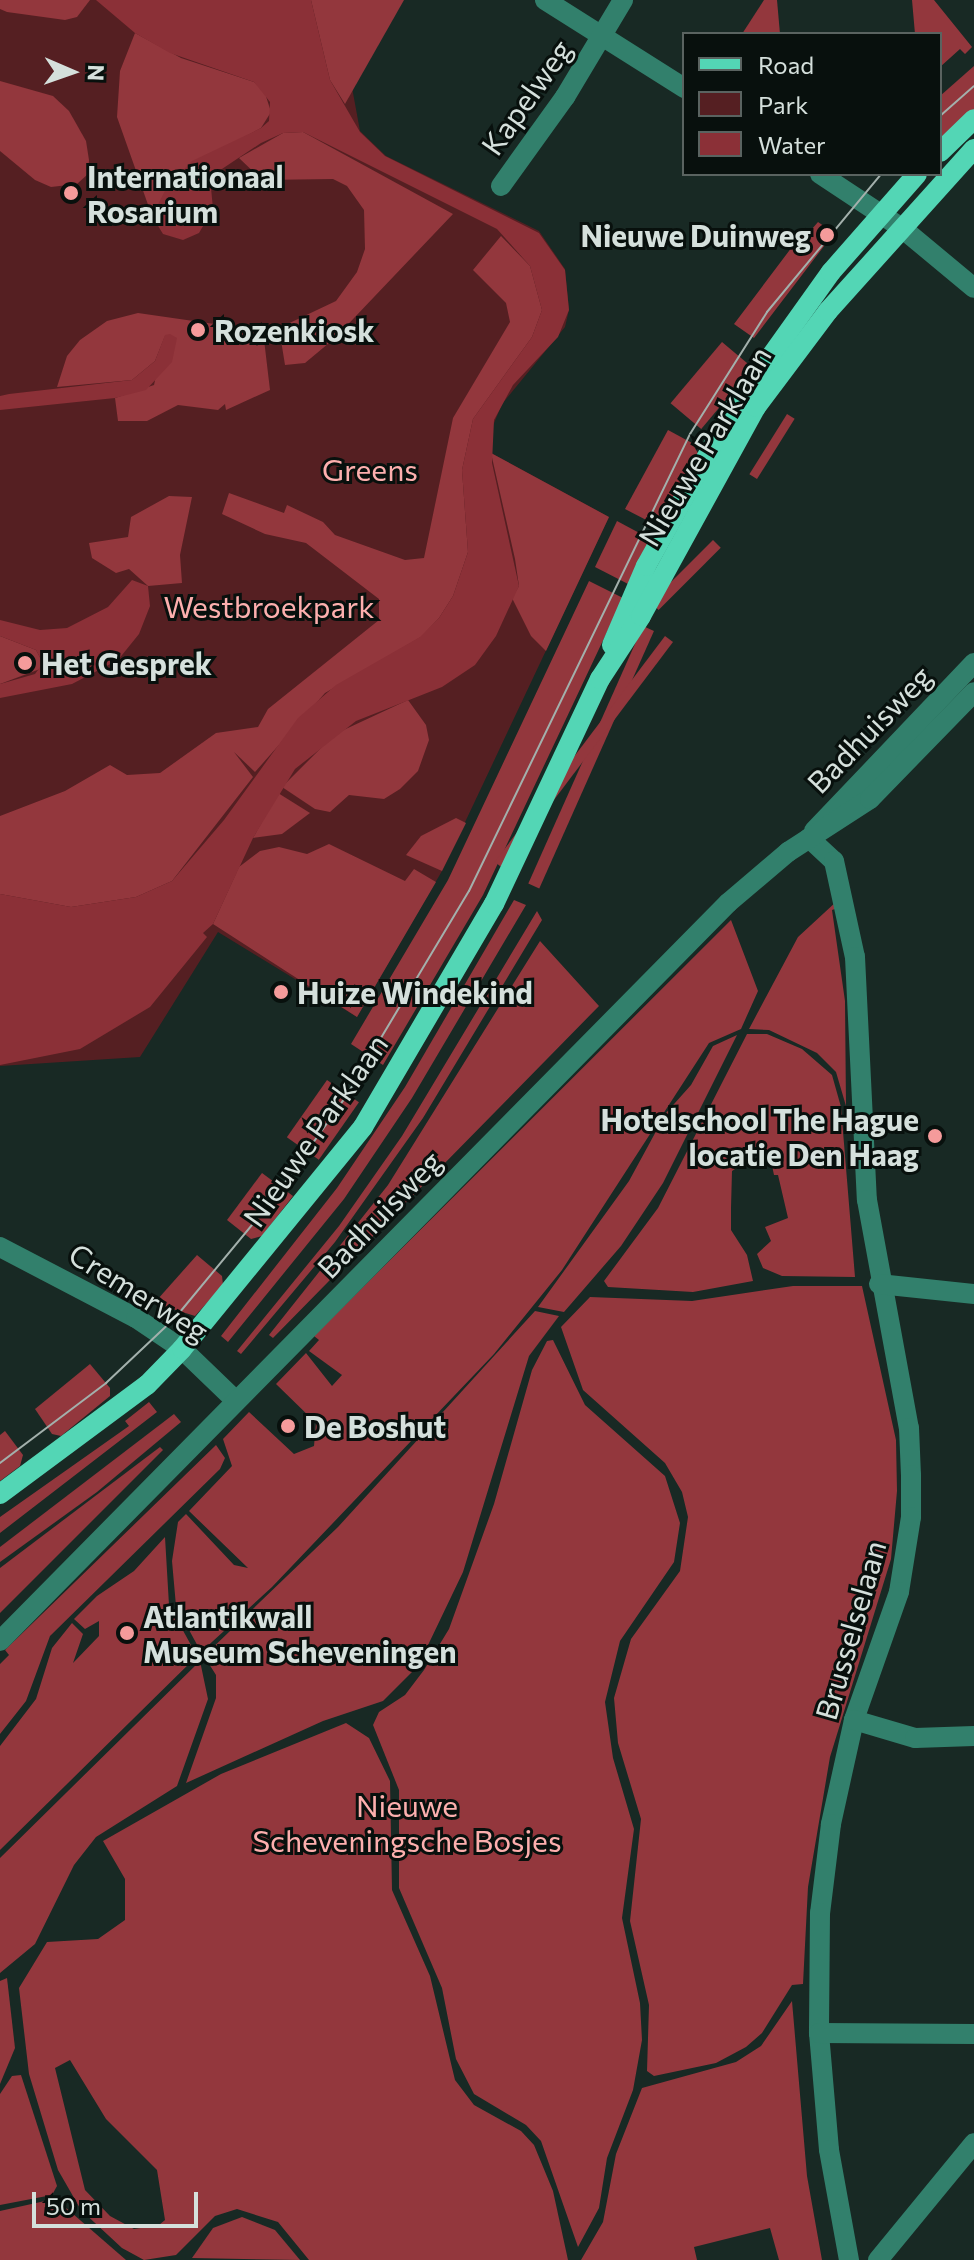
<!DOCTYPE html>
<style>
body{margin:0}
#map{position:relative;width:974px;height:2260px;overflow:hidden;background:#182924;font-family:Commissioner,sans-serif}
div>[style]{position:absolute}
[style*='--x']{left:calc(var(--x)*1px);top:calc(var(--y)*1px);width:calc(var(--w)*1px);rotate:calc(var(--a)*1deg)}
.green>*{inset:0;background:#551f22}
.forest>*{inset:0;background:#93373d;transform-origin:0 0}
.water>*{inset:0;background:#8b3037}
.minor>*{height:20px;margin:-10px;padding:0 10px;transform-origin:10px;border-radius:10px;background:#32806c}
.major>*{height:20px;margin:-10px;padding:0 10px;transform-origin:10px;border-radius:10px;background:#53d6b5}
.tram>*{height:2px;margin:-1px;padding:0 1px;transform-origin:1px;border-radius:1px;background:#a3b0ac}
.dots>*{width:22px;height:22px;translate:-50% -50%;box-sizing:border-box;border:4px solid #08100d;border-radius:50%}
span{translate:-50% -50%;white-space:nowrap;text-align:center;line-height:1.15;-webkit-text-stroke:6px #08100d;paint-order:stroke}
.street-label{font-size:30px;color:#d5e0dc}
.poi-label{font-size:30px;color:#d5e0dc;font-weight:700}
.left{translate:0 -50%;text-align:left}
.right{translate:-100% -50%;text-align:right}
.park-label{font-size:30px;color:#fdafae}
.legend{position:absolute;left:682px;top:32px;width:260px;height:144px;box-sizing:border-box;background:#08100d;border:2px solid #5a6360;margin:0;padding:10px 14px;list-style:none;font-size:24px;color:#d5e0dc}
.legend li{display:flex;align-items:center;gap:16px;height:40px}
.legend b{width:40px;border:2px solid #5a6360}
.north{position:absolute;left:32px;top:32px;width:80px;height:80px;-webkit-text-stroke:6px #08100d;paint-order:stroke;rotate:92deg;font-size:22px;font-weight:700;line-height:32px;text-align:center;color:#d5e0dc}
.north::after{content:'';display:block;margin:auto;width:28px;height:36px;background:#d5e0dc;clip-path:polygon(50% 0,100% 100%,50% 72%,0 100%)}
.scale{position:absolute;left:32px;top:2192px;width:166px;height:36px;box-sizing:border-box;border:4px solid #d5e0dc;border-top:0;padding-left:10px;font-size:24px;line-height:28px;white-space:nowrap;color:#d5e0dc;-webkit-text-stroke:6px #08100d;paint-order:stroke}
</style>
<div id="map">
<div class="green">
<i style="clip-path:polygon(0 0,336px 0,360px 131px,386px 156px,539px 231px,565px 269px,569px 310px,565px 327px,502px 404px,492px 428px,491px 453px,609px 517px,442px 871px,357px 1017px,218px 932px,140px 1057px,0 1066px)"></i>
</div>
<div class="forest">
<i style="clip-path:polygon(0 0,90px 0,77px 17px,65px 20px,7px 12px,0 9px)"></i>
<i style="clip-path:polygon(311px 0,404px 0,345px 104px,330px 80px)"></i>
<i style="clip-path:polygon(764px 0,777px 0,780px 34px,742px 34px)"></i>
<i style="clip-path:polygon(912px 0,934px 0,972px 47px,965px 54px,960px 49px,940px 67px,940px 34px,915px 34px)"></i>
<i style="clip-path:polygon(135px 33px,181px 58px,254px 82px,264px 90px,271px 112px,261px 128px,181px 171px,152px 216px,117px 117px,120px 71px)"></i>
<i style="clip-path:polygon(974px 66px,974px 112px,940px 144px,940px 96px)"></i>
<i style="clip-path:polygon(0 81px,53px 96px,69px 111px,86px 141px,89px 160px,88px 174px,77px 184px,51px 187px,35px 180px,0 151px)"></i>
<i style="clip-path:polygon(303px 132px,453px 214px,335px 338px,305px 363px,285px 365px,279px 328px,336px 301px,357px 272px,365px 249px,364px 210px,347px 186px,333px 179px,262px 180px,239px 158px,283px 133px)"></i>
<i style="clip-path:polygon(818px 222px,834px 233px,754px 338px,734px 324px,801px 235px,805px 237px)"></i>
<i style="clip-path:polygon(501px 236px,530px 266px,542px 310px,532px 337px,473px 419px,462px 470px,468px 552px,453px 596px,439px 618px,421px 637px,325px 693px,255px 772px,234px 752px,253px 777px,172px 881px,136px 897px,71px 907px,0 894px,0 816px,65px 791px,110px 765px,127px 775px,160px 773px,216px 733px,258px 727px,268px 709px,379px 620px,379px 599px,306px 543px,265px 534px,222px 514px,229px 493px,284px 513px,287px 505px,323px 522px,335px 535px,405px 560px,424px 558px,453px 418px,510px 322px,506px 303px,473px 270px)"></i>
<i style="clip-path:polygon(138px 313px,263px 331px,270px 390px,226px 410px,225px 404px,218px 410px,178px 405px,147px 421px,118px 421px,115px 398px,154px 385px,165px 336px,155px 361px,132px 380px,57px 387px,67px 356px,80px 340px,107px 321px)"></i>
<i style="left:722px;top:342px;width:40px;height:80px;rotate:40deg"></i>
<i style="left:787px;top:414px;width:9px;height:71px;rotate:32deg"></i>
<i style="clip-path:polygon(668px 430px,692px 443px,699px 455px,664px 519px,652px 523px,625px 509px)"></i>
<i style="clip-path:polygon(491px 453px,609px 517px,546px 651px,531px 636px,512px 598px,519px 586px,515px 559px)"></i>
<i style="clip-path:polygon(169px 496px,192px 497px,180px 555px,182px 583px,148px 586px,129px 569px,116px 573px,92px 558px,89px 543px,128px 537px,131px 517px)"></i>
<i style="clip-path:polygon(617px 521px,645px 536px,650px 547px,630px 585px,595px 567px)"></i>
<i style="left:713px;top:540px;width:11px;height:88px;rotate:45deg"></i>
<i style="clip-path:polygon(589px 581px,623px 598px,483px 895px,383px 1065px,351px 1044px,448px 880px)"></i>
<i style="left:643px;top:626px;width:12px;height:282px;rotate:24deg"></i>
<i style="clip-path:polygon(0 636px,36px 650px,43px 663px,40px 669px,0 684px)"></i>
<i style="left:665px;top:636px;width:10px;height:283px;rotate:37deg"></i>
<i style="clip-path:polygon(408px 700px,426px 725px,429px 740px,418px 771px,400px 789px,384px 799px,349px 795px,330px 812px,315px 809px,282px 787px,335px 734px)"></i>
<i style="clip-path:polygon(278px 793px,310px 813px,282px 834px,253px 838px)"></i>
<i style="clip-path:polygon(456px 818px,466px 823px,442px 871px,406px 855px,421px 836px)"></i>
<i style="clip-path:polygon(329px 844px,405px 881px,414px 869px,436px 882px,357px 1017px,213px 924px,239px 867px,260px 851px,279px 847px,307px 854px)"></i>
<i style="clip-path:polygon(514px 900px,526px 905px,412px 1098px,344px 1199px,228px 1342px,221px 1336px,337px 1188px,405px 1087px)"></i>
<i style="clip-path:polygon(837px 901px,838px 908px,832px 910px,845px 1001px,846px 1106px,836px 1072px,817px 1053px,769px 1030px,749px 1029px,798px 937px)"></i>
<i style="clip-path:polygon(537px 911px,542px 920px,423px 1118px,335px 1242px,241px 1354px,237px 1351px,339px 1226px,402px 1136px)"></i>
<i style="clip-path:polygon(731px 920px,758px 991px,741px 1029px,709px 1043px,562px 1270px,494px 1354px,272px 1587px,201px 1652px,176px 1606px,172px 1561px,178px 1522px,186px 1514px,234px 1565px,248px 1568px,189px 1511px,232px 1466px,223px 1439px,249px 1412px,294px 1454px,314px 1446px,316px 1423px,276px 1384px,306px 1353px,332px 1386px,342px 1375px,309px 1351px,319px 1340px,314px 1336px)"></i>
<i style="clip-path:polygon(540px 941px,599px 1006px,273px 1338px,269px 1335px,388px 1185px)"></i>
<i style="clip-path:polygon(747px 1034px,767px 1034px,802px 1049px,832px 1075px,841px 1107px,855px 1277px,782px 1276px,763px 1268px,757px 1254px,771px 1241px,765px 1227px,788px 1218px,778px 1175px,774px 1175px,771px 1161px,755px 1156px,732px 1171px,731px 1208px,731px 1230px,747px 1255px,753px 1281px,693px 1292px,608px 1287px,604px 1281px,658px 1208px)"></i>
<i style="clip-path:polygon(737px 1035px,663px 1183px,621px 1246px,564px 1312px,538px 1307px,629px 1181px,666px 1113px,691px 1085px,713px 1046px)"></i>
<i style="left:327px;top:1080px;width:39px;height:70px;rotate:35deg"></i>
<i style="clip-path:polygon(262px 1173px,293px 1196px,262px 1236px,251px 1239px,227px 1220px)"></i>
<i style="clip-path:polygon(197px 1255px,222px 1276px,223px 1285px,195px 1316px,163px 1306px,157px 1300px)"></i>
<i style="clip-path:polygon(793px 1286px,862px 1286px,896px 1440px,897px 1491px,891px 1559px,830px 1757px,808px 1887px,803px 1984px,792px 1985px,762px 2033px,746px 2047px,716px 2063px,654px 2076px,647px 2071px,649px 2005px,630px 1921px,641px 1819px,618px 1743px,614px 1698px,631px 1639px,680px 1571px,688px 1517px,682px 1492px,665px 1463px,583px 1390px,561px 1327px,590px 1297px,692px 1301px)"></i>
<i style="clip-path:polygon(535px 1311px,559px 1316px,529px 1356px,463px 1572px,418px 1666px,383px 1701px,323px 1721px,186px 1783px,216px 1698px,216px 1675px,204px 1656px,338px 1527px)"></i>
<i style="clip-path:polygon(553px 1340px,585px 1405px,665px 1476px,680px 1523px,674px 1562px,620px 1641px,605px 1702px,613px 1758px,634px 1829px,622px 1918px,640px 2003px,642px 2040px,633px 2090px,607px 2158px,599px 2208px,578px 2247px,541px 2141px,526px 2125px,474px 2094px,456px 2059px,442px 1988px,399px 1888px,399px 1790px,373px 1725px,379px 1712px,405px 1695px,424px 1670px,449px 1629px,494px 1504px,532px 1370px,547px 1341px)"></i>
<i style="clip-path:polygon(90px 1364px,110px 1388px,110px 1396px,61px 1436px,52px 1434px,35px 1409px)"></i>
<i style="clip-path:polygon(149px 1402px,157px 1412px,0 1533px,0 1517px,129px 1426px,125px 1421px)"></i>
<i style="clip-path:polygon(174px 1414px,181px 1422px,97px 1492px,0 1562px,0 1547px)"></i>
<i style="clip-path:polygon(5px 1431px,23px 1455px,20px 1466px,0 1481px,0 1435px)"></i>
<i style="clip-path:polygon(216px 1445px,225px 1458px,220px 1469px,50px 1636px,26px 1701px,0 1734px,0 1664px,9px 1655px,5px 1650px)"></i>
<i style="clip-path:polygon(160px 1447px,163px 1450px,0 1613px,0 1568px)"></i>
<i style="clip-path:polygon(165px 1537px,169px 1605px,197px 1656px,0 1850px,0 1746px,36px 1699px,52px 1648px,72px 1623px,83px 1634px,73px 1663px,99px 1636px,99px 1621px,85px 1629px,74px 1619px,97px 1596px,134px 1571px)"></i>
<i style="clip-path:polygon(200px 1661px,208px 1699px,177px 1786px,96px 1837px,74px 1865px,35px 1944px,0 1973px,0 1858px)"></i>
<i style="clip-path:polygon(evenodd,346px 1723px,369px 1738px,390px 1781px,392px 1890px,430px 1976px,455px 2080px,474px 2105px,521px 2131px,534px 2145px,553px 2191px,568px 2260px,309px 2260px,278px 2222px,237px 2209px,215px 2216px,176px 2255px,144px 2260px,122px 2248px,81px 2210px,58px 2170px,29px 2074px,19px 1988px,47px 1942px,98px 1939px,125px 1920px,125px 1879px,103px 1841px,221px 1774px,346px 1723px,70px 2060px,106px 2119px,157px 2170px,165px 2220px,159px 2225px,134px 2229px,110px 2216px,85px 2190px,55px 2068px,70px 2060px)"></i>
<i style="clip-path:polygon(7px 1978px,15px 2048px,0 2084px,0 1981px)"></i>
<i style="clip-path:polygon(792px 2001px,807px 2176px,822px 2260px,779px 2260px,770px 2228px,694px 2247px,697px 2260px,581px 2260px,603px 2222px,616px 2154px,642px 2088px,736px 2062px,761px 2046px)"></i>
<i style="clip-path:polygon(21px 2075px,57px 2186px,52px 2195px,0 2205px,0 2094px,12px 2076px)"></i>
<i style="clip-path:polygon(45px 2201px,65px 2207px,126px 2260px,0 2260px,0 2211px)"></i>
<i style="clip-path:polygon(242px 2217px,275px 2230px,300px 2260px,192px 2258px,213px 2228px)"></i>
</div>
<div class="water">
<i style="clip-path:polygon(96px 0,311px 0,330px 80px,360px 132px,385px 156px,539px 233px,565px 270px,569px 310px,558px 337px,513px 385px,494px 420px,492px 463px,519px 586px,496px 636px,475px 665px,442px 687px,356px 721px,295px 769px,253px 838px,213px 924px,203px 933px,207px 937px,150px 1007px,80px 1049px,0 1065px,0 894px,71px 907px,136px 897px,172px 881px,224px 820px,298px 718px,336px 685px,420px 637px,439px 618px,453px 596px,468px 552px,462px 470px,473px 419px,532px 337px,542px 310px,530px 266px,497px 229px,303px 132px,283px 133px,261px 143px,210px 177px,213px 209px,199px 233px,183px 240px,163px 234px,152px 216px,167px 187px,192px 161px,261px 128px,269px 121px,270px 102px,254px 82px,170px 53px,135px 33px)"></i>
<i style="clip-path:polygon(170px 334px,177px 338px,172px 362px,146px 390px,115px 398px,0 410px,0 396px,9px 394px,132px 380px,155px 361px,165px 335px)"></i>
<i style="clip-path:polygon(132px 580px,148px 586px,150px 606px,139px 634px,118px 660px,72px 684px,0 698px,0 684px,35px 674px,43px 663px,36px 650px,0 636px,0 620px,40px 630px,67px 628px,108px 607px)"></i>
</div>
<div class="minor">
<i style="--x:545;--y:0;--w:165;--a:32.3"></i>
<i style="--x:820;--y:174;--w:100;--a:33.5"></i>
<i style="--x:903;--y:229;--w:92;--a:39.7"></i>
<i style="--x:501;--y:186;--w:110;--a:-54.3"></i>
<i style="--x:565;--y:97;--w:113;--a:-59.1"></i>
<i style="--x:814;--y:831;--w:232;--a:-46.4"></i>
<i style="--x:809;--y:838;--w:34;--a:43"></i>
<i style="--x:834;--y:861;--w:98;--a:77.7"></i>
<i style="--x:855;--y:957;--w:243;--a:87.2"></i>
<i style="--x:867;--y:1200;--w:232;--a:79.6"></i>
<i style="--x:909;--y:1428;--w:47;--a:87.6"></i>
<i style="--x:911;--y:1475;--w:42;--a:90"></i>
<i style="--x:911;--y:1517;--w:76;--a:99.1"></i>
<i style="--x:899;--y:1592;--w:136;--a:109.4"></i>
<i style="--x:854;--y:1720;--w:107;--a:102.5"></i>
<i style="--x:831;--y:1824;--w:90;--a:97"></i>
<i style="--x:820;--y:1913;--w:120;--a:90.5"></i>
<i style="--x:819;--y:2033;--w:117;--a:85.1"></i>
<i style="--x:829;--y:2150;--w:112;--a:79.7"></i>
<i style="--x:0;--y:1247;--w:153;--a:27.6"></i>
<i style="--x:136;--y:1318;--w:55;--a:34"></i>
<i style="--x:182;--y:1349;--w:75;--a:43.9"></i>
<i style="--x:879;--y:1284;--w:96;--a:6"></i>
<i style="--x:0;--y:1641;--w:1037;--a:-45.39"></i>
<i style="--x:728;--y:903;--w:79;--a:-40.4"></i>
<i style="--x:788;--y:852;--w:98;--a:-32.9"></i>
<i style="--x:870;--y:799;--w:149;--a:-45.8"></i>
<i style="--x:854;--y:1720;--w:64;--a:16.4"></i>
<i style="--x:915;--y:1738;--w:59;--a:-1.9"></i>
<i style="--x:819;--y:2033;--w:155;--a:0.4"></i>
<i style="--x:878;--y:2260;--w:151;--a:-50.6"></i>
</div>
<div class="major">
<i style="--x:940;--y:152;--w:47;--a:-44.1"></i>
<i style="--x:612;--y:645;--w:86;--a:-66.7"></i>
<i style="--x:646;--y:566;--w:181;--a:-60.9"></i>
<i style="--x:734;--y:408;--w:167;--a:-54.5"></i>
<i style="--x:831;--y:272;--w:130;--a:-48.7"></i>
<i style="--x:0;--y:1494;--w:183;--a:-36.6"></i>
<i style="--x:147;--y:1385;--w:50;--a:-45.8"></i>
<i style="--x:182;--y:1349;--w:286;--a:-50.8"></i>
<i style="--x:363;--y:1127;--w:259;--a:-59.6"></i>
<i style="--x:494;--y:904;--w:249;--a:-64.8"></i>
<i style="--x:600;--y:679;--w:75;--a:-56.9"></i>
<i style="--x:641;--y:616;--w:239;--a:-61.2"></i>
<i style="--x:756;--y:407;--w:120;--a:-53.1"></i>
<i style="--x:828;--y:311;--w:218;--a:-48"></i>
</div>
<div class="tram">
<i style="--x:940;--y:116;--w:45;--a:-41.4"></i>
<i style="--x:0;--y:1463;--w:133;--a:-37"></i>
<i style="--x:106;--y:1383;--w:95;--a:-43.3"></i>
<i style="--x:175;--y:1318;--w:151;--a:-50.4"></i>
<i style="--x:271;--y:1202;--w:128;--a:-54.6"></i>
<i style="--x:345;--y:1098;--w:241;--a:-59.1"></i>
<i style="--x:469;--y:891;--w:508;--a:-64.19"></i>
<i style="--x:690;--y:434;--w:144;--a:-57.7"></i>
<i style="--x:767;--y:312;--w:179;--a:-50.4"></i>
</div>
<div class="dots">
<i style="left:71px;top:193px;background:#f59b9b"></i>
<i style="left:827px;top:235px;background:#f59b9b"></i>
<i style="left:198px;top:330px;background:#f59b9b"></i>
<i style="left:25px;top:663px;background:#f59b9b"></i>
<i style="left:281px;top:992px;background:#f59b9b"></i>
<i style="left:935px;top:1136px;background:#f59b9b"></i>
<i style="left:288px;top:1426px;background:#f59b9b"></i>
<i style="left:127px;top:1633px;background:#f59b9b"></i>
</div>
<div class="street-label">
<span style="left:526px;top:97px;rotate:-55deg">Kapelweg</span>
<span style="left:704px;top:446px;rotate:-59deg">Nieuwe Parklaan</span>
<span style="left:869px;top:729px;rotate:-46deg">Badhuisweg</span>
<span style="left:315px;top:1130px;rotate:-55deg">Nieuwe Parklaan</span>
<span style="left:379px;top:1214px;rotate:-46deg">Badhuisweg</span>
<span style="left:139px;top:1292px;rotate:32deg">Cremerweg</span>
<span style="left:850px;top:1630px;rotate:-74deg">Brusselselaan</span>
</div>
<div class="poi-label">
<span class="left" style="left:87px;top:193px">Internationaal<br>Rosarium</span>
<span class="right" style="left:811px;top:235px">Nieuwe Duinweg</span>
<span class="left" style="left:214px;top:330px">Rozenkiosk</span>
<span class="left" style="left:41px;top:663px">Het Gesprek</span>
<span class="left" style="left:297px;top:992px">Huize Windekind</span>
<span class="right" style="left:919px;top:1136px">Hotelschool The Hague<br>locatie Den Haag</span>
<span class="left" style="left:304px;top:1426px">De Boshut</span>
<span class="left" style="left:143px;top:1633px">Atlantikwall<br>Museum Scheveningen</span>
</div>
<div class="park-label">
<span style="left:370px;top:469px">Greens</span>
<span style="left:269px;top:606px">Westbroekpark</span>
<span style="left:407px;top:1822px">Nieuwe<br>Scheveningsche Bosjes</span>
</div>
<ul class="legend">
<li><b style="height:10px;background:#53d6b5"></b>Road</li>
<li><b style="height:22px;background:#551f22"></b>Park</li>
<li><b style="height:22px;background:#8b3037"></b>Water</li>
</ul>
<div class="north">N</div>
<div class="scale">50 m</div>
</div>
